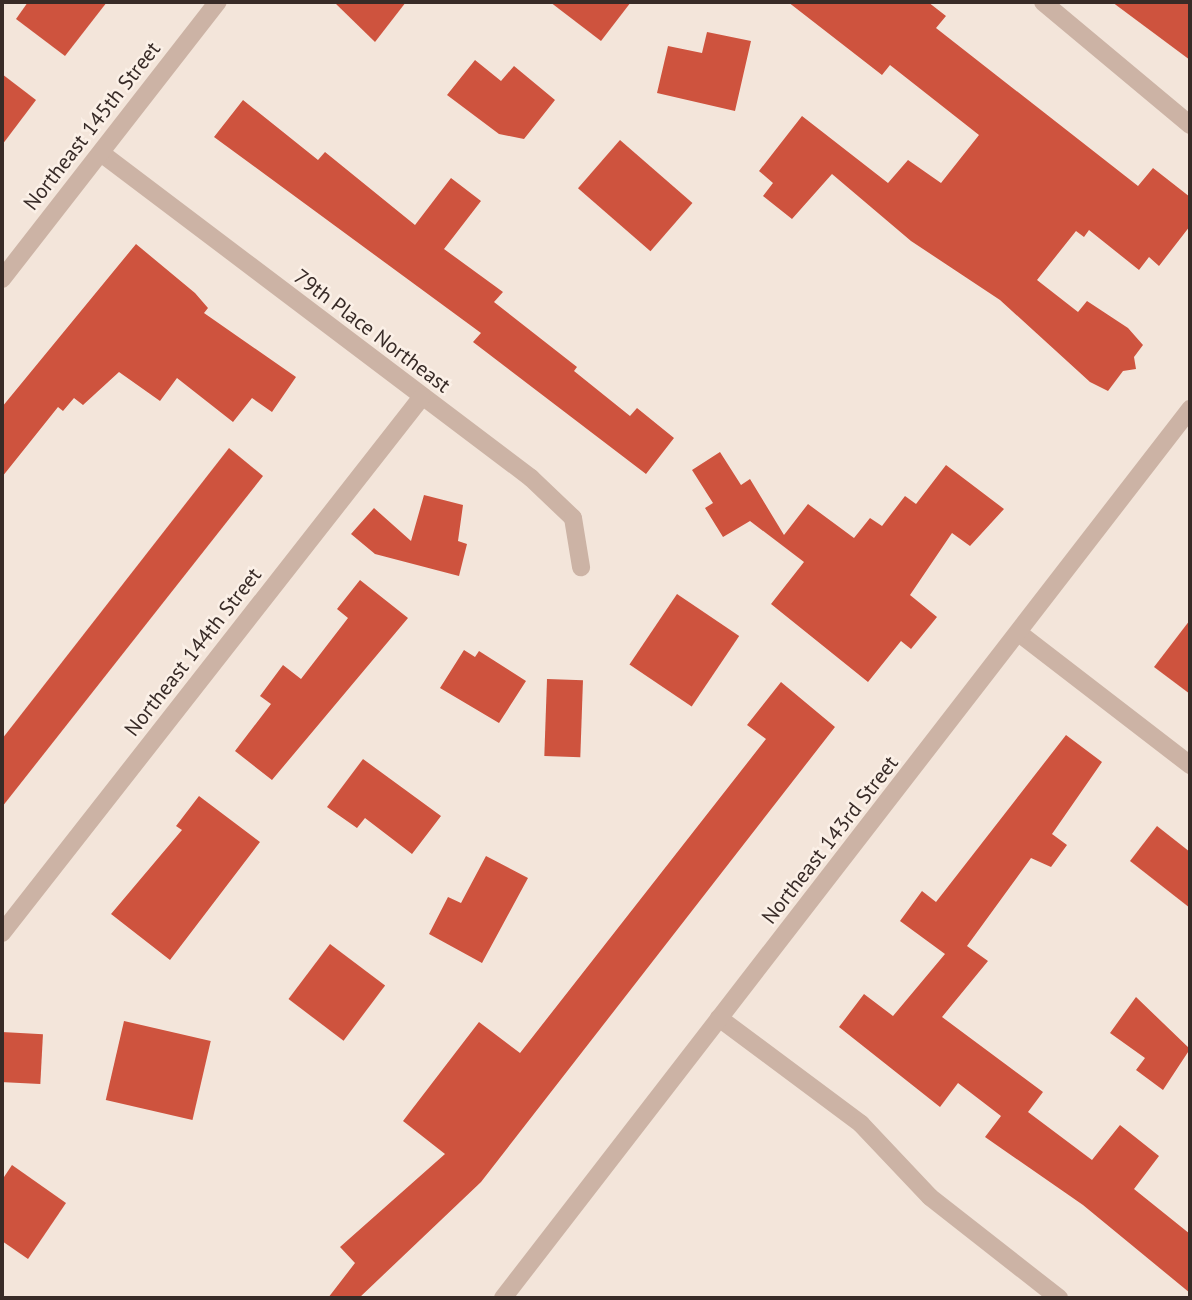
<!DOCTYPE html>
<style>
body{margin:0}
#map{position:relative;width:1192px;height:1300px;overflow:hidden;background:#f3e5da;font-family:"PT Sans",sans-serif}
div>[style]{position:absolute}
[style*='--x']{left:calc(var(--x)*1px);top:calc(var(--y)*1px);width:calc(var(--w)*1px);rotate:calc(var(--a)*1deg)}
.building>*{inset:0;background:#ce533e;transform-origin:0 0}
.street>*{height:18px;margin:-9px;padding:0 9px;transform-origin:9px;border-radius:9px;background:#ccb3a5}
span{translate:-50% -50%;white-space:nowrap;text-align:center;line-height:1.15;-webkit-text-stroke:5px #fbf0e7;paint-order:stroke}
.street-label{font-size:21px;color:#382b27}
.frame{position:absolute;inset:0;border:4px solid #382b27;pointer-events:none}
</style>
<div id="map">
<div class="building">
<i style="clip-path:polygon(28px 2px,107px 2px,65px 56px,16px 19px)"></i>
<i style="clip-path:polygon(334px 2px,406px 2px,375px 42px)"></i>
<i style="clip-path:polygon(550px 2px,631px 2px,601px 41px)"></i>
<i style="clip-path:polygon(788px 2px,928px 2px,946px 16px,936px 28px,1138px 186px,1153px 168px,1190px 197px,1190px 226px,1159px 266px,1149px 257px,1139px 270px,1089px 230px,1084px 237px,1076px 231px,1037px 280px,1078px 312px,1087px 301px,1128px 328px,1143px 345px,1134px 357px,1136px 369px,1123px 371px,1108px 391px,1090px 382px,1000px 300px,911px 241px,832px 174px,792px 219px,763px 196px,773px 183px,759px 171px,802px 116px,888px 183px,908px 160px,941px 183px,979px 135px,890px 65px,882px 75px)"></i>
<i style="clip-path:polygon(1112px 2px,1190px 2px,1190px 60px)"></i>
<i style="clip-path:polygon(707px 32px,751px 41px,735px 111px,657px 93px,668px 46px,702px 53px)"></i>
<i style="clip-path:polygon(475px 60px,501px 81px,514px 66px,555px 100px,524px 139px,499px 134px,447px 95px)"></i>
<i style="clip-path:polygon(2px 74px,36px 100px,2px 145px)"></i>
<i style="clip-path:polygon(243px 100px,318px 160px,325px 152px,415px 225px,451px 178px,481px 201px,444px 249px,503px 292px,494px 302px,577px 367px,574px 371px,630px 416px,637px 408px,674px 438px,646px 474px,473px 342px,481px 333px,214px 137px)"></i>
<i style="left:620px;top:140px;width:96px;height:64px;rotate:41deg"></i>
<i style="clip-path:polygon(136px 244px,195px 293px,208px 308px,204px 313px,296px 377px,272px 412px,252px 398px,233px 422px,177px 378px,160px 401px,119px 372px,83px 405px,74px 398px,63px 411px,58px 407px,2px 477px,2px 407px)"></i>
<i style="clip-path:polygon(229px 448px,263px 476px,2px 807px,2px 739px)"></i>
<i style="clip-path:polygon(720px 452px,741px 485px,750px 479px,784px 535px,808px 504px,854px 538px,870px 518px,882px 526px,905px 496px,916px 504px,946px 465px,1004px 509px,970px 546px,952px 533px,910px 595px,937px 617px,911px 649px,901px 641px,868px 682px,771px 604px,804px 562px,750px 521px,723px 537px,705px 508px,713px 503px,692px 470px)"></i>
<i style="clip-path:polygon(424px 495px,463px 505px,458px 541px,467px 544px,459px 576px,375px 554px,351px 534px,374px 508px,411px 541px)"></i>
<i style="clip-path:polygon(360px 580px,408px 618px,272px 780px,235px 751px,271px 704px,260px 696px,283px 665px,301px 679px,348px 618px,337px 609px)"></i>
<i style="left:677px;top:594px;width:75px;height:85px;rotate:34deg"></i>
<i style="clip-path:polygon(1190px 620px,1190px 694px,1154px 667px)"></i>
<i style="clip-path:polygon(464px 650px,475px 657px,479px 651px,526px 681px,499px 723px,440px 688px)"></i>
<i style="left:547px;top:679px;width:36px;height:77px;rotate:2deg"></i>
<i style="clip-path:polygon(781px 682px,835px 727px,481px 1182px,359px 1298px,328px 1298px,355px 1263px,340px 1247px,445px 1154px,403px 1121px,479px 1022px,520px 1053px,766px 739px,747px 725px)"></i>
<i style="clip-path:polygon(1066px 735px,1102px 762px,1052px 834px,1067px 845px,1051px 867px,1031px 858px,967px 946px,988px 961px,942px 1017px,1043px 1092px,1028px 1112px,1092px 1160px,1120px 1125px,1159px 1156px,1134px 1189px,1190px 1234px,1190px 1293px,1083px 1205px,985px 1137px,1001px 1116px,958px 1083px,940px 1107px,839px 1027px,864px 994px,893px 1016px,945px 954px,900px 921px,922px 891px,936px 902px)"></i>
<i style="clip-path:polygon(363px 759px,441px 816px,412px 854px,365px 818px,357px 828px,327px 807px)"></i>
<i style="clip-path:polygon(199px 796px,260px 842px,170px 960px,111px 914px,182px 830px,176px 826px)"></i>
<i style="clip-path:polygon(1157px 826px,1190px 852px,1190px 908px,1130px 861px)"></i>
<i style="clip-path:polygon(486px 856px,528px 878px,482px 963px,429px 934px,448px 897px,461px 903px)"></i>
<i style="left:330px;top:944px;width:69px;height:69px;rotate:37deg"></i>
<i style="clip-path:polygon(1136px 997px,1190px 1049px,1163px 1090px,1136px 1070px,1145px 1058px,1110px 1033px)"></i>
<i style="left:124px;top:1021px;width:89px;height:81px;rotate:13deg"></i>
<i style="left:2px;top:1032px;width:41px;height:50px;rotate:3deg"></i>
<i style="clip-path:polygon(12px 1165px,66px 1203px,28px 1259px,2px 1241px,2px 1180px)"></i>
</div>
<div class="street">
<i style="--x:1043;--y:2;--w:192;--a:39.9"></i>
<i style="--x:101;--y:153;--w:539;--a:37.08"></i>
<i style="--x:531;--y:478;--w:58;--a:43.6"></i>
<i style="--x:573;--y:518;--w:50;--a:80.7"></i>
<i style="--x:2;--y:279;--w:351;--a:-52.1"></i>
<i style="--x:1020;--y:634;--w:215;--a:37.6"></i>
<i style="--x:2;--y:933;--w:680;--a:-51.93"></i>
<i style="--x:719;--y:1018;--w:177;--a:36.7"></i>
<i style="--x:861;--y:1124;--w:100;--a:46.6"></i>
<i style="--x:930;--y:1197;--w:164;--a:38.1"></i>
<i style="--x:503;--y:1298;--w:1124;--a:-52.3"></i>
</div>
<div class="street-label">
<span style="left:92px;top:126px;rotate:-52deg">Northeast 145th Street</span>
<span style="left:372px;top:331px;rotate:37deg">79th Place Northeast</span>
<span style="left:193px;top:652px;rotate:-52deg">Northeast 144th Street</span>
<span style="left:830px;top:840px;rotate:-52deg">Northeast 143rd Street</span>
</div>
<div class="frame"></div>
</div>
